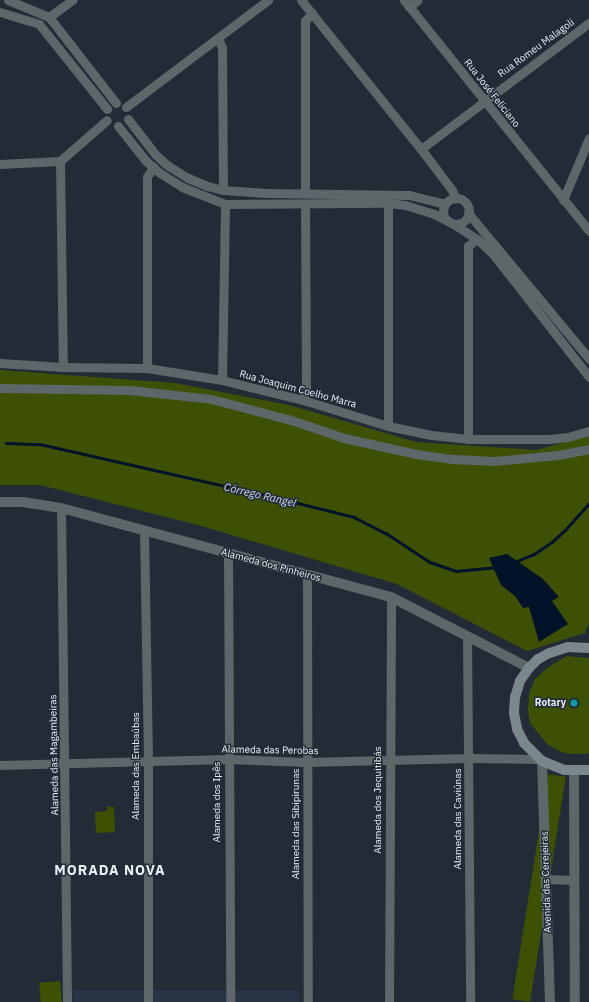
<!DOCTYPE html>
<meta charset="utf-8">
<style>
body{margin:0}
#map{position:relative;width:589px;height:1002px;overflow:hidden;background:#232b37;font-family:"IBM Plex Sans",sans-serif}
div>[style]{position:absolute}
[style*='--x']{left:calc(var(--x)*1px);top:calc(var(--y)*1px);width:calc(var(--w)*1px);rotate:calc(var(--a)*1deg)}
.built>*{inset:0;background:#283345;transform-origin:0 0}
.green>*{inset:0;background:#3e5004;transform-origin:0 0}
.water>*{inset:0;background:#021329}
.stream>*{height:2.5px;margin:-1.25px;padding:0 1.25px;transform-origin:1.25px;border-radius:1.25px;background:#021329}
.minor>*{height:9px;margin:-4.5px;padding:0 4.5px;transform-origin:4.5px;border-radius:4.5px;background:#5d6669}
.minor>.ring{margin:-4.5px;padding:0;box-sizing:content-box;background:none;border:9px solid #5d6669;border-radius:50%}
.tertiary>*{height:10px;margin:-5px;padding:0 5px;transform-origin:5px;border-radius:5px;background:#5d6669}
.secondary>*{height:10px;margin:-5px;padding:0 5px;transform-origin:5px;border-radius:5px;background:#7a878c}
.dots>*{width:11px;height:11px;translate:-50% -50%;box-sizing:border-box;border:2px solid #232b37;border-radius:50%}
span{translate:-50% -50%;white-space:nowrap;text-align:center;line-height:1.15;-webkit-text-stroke:3px #232b37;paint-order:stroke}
.street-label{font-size:10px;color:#e9eff7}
.poi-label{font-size:10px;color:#e9eff7;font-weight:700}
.right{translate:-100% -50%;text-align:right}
.water-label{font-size:11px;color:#ccdcef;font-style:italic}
.district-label{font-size:14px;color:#e9eff7;font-weight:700;letter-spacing:1px}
</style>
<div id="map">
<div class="built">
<i style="left:73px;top:990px;width:226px;height:12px"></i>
</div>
<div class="green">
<i style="clip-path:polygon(0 370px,175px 383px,289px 405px,416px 442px,537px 450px,589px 435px,589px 623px,585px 633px,527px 651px,397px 584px,198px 525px,40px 485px,0 485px)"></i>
<i style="clip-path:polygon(567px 656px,589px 658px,589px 753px,586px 754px,571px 754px,561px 752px,547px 744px,530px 723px,528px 710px,529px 694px,535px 679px,547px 668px)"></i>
<i style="left:548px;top:774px;width:18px;height:228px;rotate:9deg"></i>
<i style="clip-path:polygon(107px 806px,114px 807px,115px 832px,96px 833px,95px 812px,107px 811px)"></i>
<i style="left:60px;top:981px;width:21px;height:21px;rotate:85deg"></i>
</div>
<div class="water">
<i style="clip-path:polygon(507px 554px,543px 579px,559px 597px,552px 601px,568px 624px,539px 642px,529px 607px,523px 608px,515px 596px,501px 585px,489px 558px)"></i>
</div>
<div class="stream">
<i style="--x:6;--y:443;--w:34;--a:2"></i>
<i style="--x:40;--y:444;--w:256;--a:12.8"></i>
<i style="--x:290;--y:501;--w:66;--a:14"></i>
<i style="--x:354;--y:517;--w:36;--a:27"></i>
<i style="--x:386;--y:533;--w:53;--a:33.4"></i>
<i style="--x:430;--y:562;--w:28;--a:19"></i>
<i style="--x:456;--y:571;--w:41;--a:-5.6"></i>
<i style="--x:515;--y:562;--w:21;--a:-23"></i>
<i style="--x:534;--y:554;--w:22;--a:-34"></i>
<i style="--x:552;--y:542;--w:18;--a:-43"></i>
<i style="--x:565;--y:530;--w:36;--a:-48"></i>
</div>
<div class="minor">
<i style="--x:8;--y:0;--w:44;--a:22.5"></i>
<i style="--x:49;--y:17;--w:109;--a:52.1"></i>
<i style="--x:301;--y:0;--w:191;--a:51.2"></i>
<i style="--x:421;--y:149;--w:51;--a:52.9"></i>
<i style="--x:452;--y:190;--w:9;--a:69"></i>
<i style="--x:404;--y:0;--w:296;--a:51.3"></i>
<i style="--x:409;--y:7;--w:11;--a:-38"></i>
<i style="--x:0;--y:12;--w:41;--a:17.1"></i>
<i style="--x:39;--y:24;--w:109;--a:51.3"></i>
<i style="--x:49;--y:17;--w:29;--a:-36"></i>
<i style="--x:218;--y:38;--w:11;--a:68"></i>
<i style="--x:222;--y:48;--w:142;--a:89.6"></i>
<i style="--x:126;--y:107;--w:178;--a:-37"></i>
<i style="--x:128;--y:119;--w:44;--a:52.4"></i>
<i style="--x:155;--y:154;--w:16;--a:43"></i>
<i style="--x:167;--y:165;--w:25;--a:32"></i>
<i style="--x:188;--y:178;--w:21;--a:23"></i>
<i style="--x:207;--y:186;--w:16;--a:14"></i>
<i style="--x:223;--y:190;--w:43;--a:4"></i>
<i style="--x:266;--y:193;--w:143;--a:0.8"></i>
<i style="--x:409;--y:195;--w:36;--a:14"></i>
<i style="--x:118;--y:126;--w:45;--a:51.3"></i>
<i style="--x:146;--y:161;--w:18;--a:41"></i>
<i style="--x:160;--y:173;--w:26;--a:32"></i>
<i style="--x:182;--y:187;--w:46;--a:21.6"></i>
<i style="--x:225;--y:204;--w:163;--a:-0.4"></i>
<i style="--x:388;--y:203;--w:17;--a:7"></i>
<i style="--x:405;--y:205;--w:30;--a:17"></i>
<i style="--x:434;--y:214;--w:16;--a:27"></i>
<i style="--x:421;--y:149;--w:210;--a:-36.9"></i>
<i style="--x:60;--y:161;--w:206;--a:89.2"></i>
<i style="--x:0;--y:164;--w:60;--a:-2.9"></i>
<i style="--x:60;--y:161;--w:62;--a:-41.1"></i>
<i style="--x:305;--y:193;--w:172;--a:-90"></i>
<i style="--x:305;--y:21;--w:11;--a:-49"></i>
<i class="ring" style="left:443px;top:198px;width:17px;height:17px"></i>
<i style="--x:563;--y:200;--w:67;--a:-67.2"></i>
<i style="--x:468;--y:213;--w:190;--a:50.3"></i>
<i style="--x:452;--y:223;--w:30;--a:33"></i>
<i style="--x:477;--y:239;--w:22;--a:43"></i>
<i style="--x:493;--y:254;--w:156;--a:52"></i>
<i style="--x:0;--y:363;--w:63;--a:3.6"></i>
<i style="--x:63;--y:367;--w:84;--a:0.7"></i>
<i style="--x:147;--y:368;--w:76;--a:9.1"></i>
<i style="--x:222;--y:380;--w:83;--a:13.9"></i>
<i style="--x:303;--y:400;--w:89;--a:17"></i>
<i style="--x:388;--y:426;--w:44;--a:11.8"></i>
<i style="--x:431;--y:435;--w:37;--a:6"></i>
<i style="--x:468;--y:439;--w:81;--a:0"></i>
<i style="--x:549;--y:439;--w:19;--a:-6"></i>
<i style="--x:568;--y:437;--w:22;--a:-16"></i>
<i style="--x:147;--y:368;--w:191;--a:-90"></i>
<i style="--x:147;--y:177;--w:12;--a:-59"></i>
<i style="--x:222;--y:380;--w:176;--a:-89"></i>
<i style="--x:0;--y:388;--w:130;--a:0.9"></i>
<i style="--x:130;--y:390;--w:81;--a:6.3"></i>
<i style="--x:211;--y:399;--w:83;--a:14.7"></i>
<i style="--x:291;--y:420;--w:56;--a:18.8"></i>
<i style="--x:344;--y:438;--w:74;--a:12.5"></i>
<i style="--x:416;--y:454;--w:37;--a:8"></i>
<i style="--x:453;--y:459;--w:41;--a:2.8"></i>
<i style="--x:494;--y:461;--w:64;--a:-5.4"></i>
<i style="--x:558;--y:455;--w:32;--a:-11"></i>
<i style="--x:303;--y:400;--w:12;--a:-76"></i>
<i style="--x:306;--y:388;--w:183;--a:-90.3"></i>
<i style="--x:388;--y:426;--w:223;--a:-90"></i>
<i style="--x:468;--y:439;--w:193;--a:-90"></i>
<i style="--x:468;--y:246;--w:11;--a:-38"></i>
<i style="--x:61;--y:508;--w:494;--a:89.3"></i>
<i style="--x:144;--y:530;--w:230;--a:89"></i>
<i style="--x:148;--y:760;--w:242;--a:90"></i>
<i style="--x:228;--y:553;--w:449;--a:89.7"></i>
<i style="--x:307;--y:574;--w:428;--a:89.9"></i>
<i style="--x:467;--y:636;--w:366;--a:89.5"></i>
<i style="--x:0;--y:765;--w:228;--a:-1.5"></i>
<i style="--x:228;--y:759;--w:78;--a:2.2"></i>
<i style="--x:306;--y:762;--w:162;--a:-1.4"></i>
<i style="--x:468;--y:758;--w:71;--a:0.8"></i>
<i style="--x:546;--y:879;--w:28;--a:2"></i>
<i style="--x:389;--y:1002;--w:405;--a:-89.7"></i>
</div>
<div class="tertiary">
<i style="--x:0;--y:502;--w:23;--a:0"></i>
<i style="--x:23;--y:502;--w:38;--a:9"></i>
<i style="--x:61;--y:508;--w:342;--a:15.1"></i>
<i style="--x:391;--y:597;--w:155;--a:27.2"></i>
<i style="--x:542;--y:761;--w:241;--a:88.1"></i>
<i style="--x:574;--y:772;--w:230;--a:89.8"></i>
</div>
<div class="secondary">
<i style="--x:589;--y:648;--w:21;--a:-177"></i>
<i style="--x:568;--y:647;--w:20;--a:162"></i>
<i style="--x:549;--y:653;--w:13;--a:151"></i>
<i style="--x:538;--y:659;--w:13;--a:135"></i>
<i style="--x:529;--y:668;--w:16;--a:125"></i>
<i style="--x:520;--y:681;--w:17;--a:107"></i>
<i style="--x:515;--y:697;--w:16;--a:94"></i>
<i style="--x:514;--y:713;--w:16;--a:79"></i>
<i style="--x:517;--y:729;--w:16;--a:63"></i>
<i style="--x:524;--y:743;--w:25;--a:45"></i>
<i style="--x:542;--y:761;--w:24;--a:22"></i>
<i style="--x:564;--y:770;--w:25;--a:0"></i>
</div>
<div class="dots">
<i style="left:574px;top:703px;background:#0f9aa8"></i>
</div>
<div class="street-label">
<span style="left:536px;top:48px;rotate:-36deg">Rua Romeu Malagoli</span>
<span style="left:492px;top:93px;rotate:52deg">Rua José Feliciano</span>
<span style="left:298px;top:389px;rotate:15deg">Rua Joaquim Coelho Marra</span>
<span style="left:271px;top:565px;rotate:15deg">Alameda dos Pinheiros</span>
<span style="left:270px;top:750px;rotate:1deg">Alameda das Perobas</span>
<span style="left:54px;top:755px;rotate:-91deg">Alameda das Magambeiras</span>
<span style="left:136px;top:766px;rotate:-90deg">Alameda das Embaúbas</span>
<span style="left:378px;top:800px;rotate:-90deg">Alameda dos Jequitibás</span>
<span style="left:217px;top:802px;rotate:-90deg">Alameda dos Ipês</span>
<span style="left:458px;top:819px;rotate:-90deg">Alameda das Caviúnas</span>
<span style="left:296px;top:824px;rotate:-90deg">Alameda das Sibipirunas</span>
<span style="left:546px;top:882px;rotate:-92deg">Avenida das Cerejeiras</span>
</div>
<div class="poi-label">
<span class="right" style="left:566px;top:703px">Rotary</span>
</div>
<div class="water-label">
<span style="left:260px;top:495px;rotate:13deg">Córrego Rangel</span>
</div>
<div class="district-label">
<span style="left:110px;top:870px">MORADA NOVA</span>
</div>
</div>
